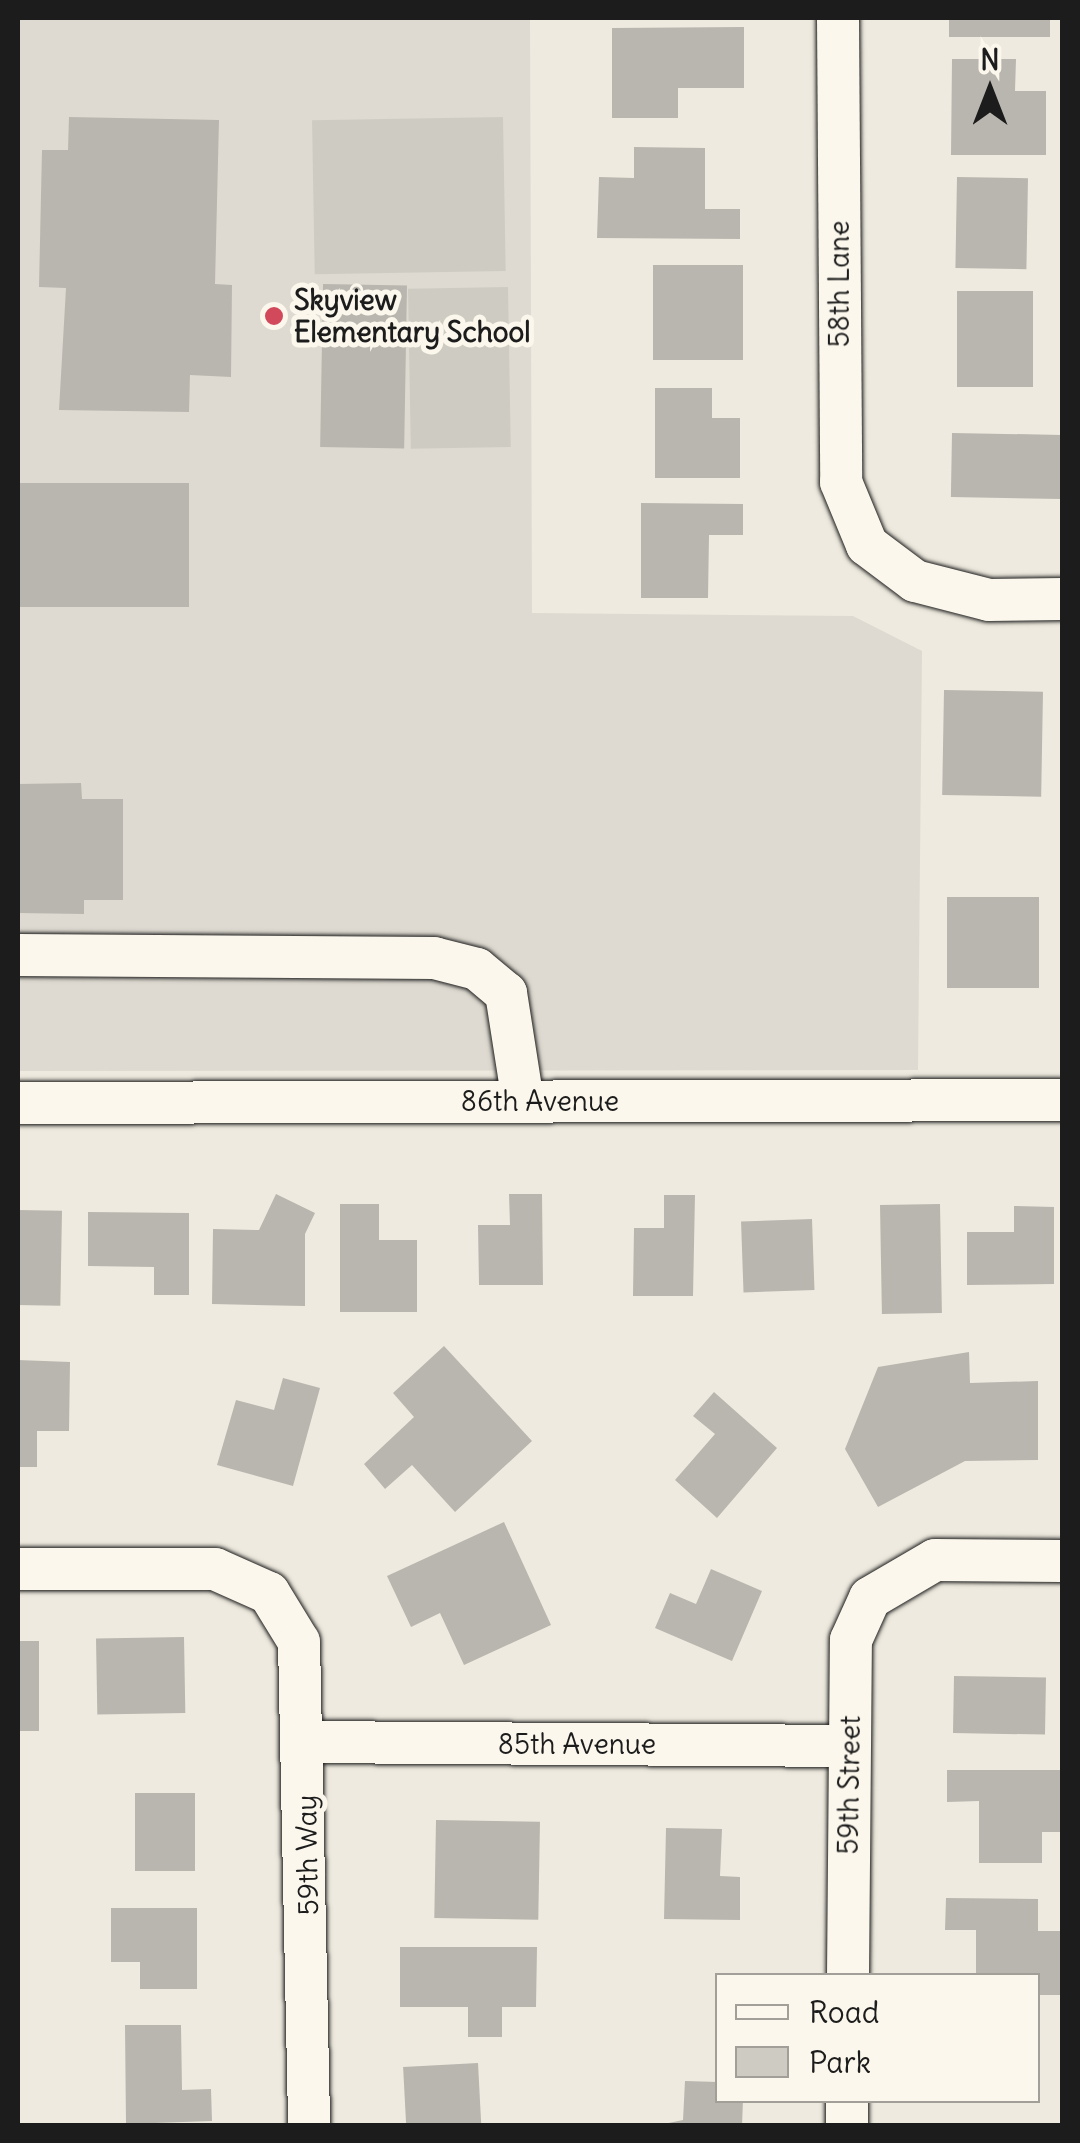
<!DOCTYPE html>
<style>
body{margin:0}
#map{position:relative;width:1080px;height:2143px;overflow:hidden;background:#eeeadf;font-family:Delius,sans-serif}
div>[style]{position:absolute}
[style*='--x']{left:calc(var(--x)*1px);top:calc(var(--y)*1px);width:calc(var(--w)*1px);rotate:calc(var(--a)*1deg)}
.built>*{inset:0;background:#dedad1}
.green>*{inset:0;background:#ceccc2;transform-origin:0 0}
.building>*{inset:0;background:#b9b6af;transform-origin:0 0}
.roads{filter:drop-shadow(0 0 2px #1c1c1c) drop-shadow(0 0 2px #1c1c1c)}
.minor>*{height:42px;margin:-21px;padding:0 21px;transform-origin:21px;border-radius:21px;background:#fbf7ec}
.dots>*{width:28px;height:28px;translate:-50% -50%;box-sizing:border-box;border:5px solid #fbf7ec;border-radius:50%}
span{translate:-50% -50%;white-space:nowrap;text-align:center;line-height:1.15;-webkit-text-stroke:10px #fbf7ec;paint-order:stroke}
.street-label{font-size:28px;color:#1c1c1c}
.poi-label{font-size:28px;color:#1c1c1c;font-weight:700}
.left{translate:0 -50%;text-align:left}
.frame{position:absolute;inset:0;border:20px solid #1c1c1c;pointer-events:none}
.legend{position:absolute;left:715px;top:1973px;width:325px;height:130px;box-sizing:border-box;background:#fbf7ec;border:2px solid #a29f99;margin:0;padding:12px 18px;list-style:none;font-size:30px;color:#1c1c1c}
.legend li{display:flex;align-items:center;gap:20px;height:50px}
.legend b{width:50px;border:2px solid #a29f99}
.north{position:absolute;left:940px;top:40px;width:100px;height:100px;-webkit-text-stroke:8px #fbf7ec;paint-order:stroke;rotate:0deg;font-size:28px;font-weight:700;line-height:40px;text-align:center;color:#1c1c1c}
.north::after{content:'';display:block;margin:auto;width:35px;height:45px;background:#1c1c1c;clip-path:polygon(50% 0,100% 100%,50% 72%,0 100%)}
</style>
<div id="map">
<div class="built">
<i style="clip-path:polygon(18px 18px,530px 18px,532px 613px,853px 616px,922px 651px,918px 1070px,18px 1071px)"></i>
</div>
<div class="green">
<i style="left:503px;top:117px;width:154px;height:191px;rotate:89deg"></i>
<i style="left:508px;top:287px;width:160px;height:100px;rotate:89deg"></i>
</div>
<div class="building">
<i style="left:949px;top:18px;width:101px;height:19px"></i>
<i style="clip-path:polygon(744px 27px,744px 88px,678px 88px,678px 118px,612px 118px,612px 28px)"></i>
<i style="clip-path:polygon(952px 59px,1016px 59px,1015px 91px,1046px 91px,1046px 155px,951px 155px)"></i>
<i style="clip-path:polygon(69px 117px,219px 120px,215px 284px,232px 285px,231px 377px,190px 375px,189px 412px,59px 410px,66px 288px,39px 287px,42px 150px,68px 150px)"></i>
<i style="clip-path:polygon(634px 147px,705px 148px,705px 209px,740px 209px,740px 239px,597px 238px,599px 177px,634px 178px)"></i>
<i style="left:957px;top:177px;width:71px;height:91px;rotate:1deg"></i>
<i style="left:653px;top:265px;width:90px;height:95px"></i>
<i style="left:323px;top:284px;width:84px;height:163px;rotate:1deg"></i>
<i style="left:957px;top:291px;width:76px;height:96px"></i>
<i style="clip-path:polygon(655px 388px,712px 388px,712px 418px,740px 418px,740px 478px,655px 478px)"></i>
<i style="left:952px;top:433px;width:110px;height:64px;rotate:1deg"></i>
<i style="left:189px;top:483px;width:124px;height:171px;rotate:90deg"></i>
<i style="clip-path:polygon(641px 503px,743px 504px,743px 535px,709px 535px,708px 598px,641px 598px)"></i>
<i style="left:944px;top:690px;width:99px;height:105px;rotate:1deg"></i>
<i style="clip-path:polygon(81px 783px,82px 799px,123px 799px,123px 900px,84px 900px,84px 914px,18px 913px,18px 784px)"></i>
<i style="left:947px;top:897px;width:92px;height:91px"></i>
<i style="clip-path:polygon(276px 1194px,315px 1213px,305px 1234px,305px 1306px,212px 1304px,213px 1229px,259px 1230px)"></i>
<i style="clip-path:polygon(509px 1194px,542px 1194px,543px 1285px,479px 1285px,478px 1225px,510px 1225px)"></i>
<i style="clip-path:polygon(664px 1195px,695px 1195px,693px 1296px,633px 1296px,634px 1228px,664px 1228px)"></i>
<i style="clip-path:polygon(340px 1204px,379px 1204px,379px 1240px,417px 1240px,417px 1312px,340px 1312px)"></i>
<i style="left:940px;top:1204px;width:109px;height:60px;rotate:89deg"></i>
<i style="clip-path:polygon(1014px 1206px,1054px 1207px,1054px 1284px,967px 1285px,967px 1232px,1014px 1232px)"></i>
<i style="left:18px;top:1210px;width:44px;height:95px;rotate:1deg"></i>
<i style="clip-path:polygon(88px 1212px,189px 1213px,189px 1295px,154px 1295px,154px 1267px,88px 1266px)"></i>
<i style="left:812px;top:1219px;width:71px;height:71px;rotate:88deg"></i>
<i style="clip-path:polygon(444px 1346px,532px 1441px,455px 1512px,412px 1465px,385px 1489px,364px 1464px,414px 1417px,393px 1393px)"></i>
<i style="clip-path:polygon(969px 1352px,970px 1383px,1038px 1381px,1038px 1460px,965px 1461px,878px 1507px,845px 1449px,878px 1367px)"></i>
<i style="clip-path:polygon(18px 1360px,70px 1362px,69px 1431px,37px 1431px,37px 1467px,18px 1467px)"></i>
<i style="clip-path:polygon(283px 1378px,320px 1388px,293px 1486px,217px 1465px,236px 1400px,274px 1410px)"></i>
<i style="clip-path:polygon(714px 1392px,777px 1448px,717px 1518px,675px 1480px,715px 1434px,693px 1416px)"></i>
<i style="clip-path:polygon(504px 1522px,551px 1625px,464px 1665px,440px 1613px,411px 1627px,387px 1576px)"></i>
<i style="clip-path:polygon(711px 1569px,762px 1591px,732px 1661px,655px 1628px,670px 1593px,696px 1604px)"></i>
<i style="left:184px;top:1637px;width:76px;height:88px;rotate:89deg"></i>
<i style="left:18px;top:1641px;width:21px;height:90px"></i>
<i style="left:954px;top:1676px;width:92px;height:57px;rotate:1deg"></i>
<i style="clip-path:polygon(947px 1770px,1062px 1770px,1062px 1832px,1042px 1832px,1042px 1863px,979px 1863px,979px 1801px,947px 1802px)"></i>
<i style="left:135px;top:1793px;width:60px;height:78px"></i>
<i style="left:436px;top:1820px;width:104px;height:98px;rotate:1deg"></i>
<i style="clip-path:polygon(666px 1828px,722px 1829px,720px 1876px,740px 1877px,740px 1920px,664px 1919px)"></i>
<i style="clip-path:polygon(946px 1898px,1038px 1899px,1038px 1931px,1062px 1931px,1062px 1995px,1038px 1995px,1038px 1976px,976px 1976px,976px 1930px,945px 1930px)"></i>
<i style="clip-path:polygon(111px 1908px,197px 1908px,197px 1989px,140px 1989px,140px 1962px,111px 1962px)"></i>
<i style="clip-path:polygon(400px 1947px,537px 1947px,536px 2007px,502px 2007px,502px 2037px,468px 2037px,468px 2007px,400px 2007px)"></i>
<i style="clip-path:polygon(125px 2025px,181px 2025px,182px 2090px,211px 2089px,212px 2121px,126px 2124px)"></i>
<i style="left:478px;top:2063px;width:63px;height:75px;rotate:87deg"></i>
<i style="clip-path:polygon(685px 2081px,718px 2082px,718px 2100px,743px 2100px,742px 2126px,654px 2126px,683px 2120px)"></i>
</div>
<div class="roads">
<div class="minor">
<i style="--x:838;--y:18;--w:464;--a:89.6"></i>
<i style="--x:841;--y:482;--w:68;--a:67.6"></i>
<i style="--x:867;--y:545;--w:60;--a:36.9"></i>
<i style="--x:915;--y:581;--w:76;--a:14.4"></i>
<i style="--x:989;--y:600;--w:73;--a:-0.8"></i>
<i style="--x:18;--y:955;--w:416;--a:0.4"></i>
<i style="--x:434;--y:958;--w:44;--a:14.3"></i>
<i style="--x:477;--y:969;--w:38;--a:40"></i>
<i style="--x:506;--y:993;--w:109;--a:81.1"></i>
<i style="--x:18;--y:1103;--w:1044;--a:-0.16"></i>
<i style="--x:18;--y:1569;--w:197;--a:0"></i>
<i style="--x:215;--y:1569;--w:59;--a:24"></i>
<i style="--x:269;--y:1593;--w:57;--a:58.5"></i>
<i style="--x:299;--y:1642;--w:484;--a:88.8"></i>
<i style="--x:306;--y:1742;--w:543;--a:0.42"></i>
<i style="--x:848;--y:1976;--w:336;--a:-89.5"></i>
<i style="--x:851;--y:1640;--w:46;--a:-65.7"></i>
<i style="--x:870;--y:1598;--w:75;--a:-30.3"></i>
<i style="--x:935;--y:1560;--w:127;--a:0.5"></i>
<i style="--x:847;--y:2126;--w:26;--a:-90"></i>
</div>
</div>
<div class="dots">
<i style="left:274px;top:316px;background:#d1495b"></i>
</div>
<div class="street-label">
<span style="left:839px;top:284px;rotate:-90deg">58th Lane</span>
<span style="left:540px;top:1101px">86th Avenue</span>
<span style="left:577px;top:1744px">85th Avenue</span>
<span style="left:849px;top:1785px;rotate:-89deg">59th Street</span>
<span style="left:307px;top:1855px;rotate:-91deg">59th Way</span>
</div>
<div class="poi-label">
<span class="left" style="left:294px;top:316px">Skyview<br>Elementary School</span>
</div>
<div class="frame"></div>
<ul class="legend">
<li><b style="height:12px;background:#fbf7ec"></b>Road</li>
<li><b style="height:28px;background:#ceccc2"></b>Park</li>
</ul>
<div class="north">N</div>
</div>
